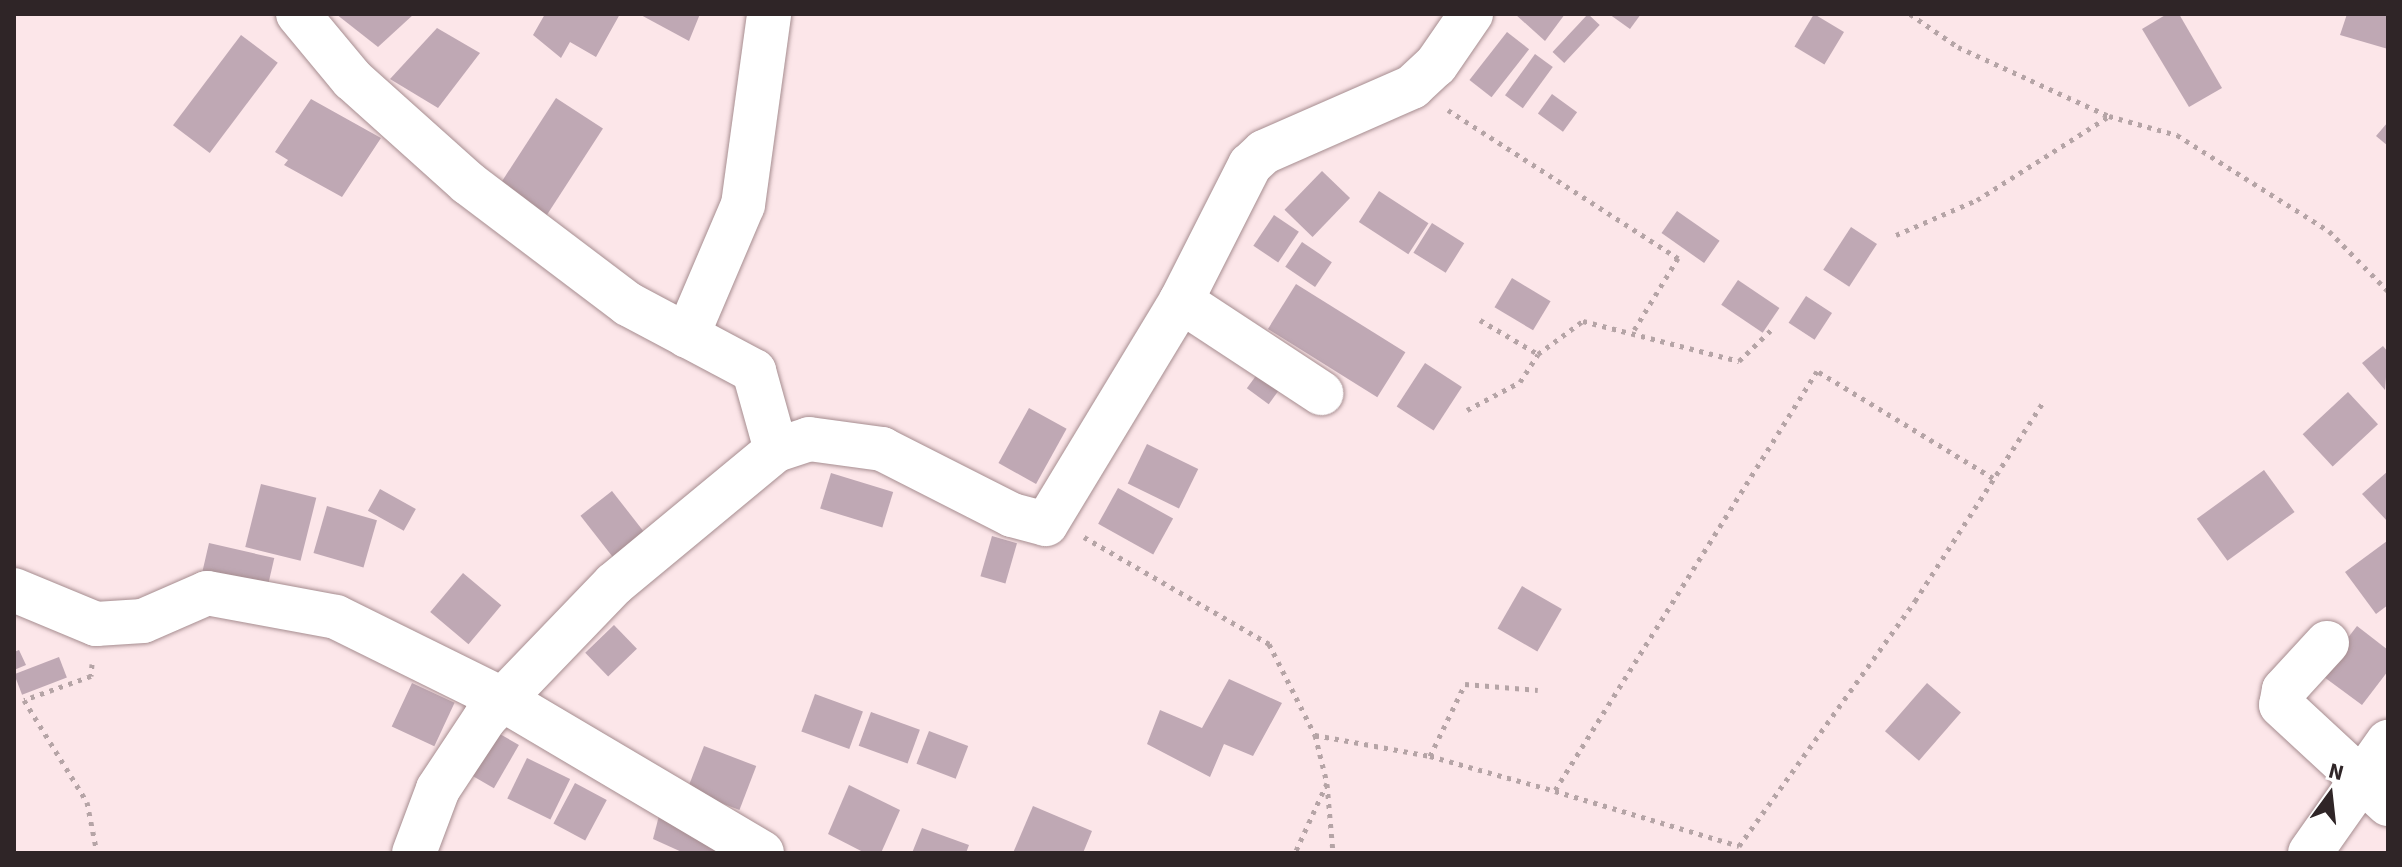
<!DOCTYPE html>
<style>
body{margin:0}
#map{position:relative;width:2402px;height:867px;overflow:hidden;background:#fce6e9;font-family:"Source Sans 3",sans-serif}
div>[style]{position:absolute}
[style*='--x']{left:calc(var(--x)*1px);top:calc(var(--y)*1px);width:calc(var(--w)*1px);rotate:calc(var(--a)*1deg)}
.building>*{inset:0;background:#bfa8b4;transform-origin:0 0}
.path>*{height:5px;margin-top:-2.5px;transform-origin:0;background:repeating-linear-gradient(90deg,#b5a4a6 0 4px,transparent 0 10px)}
.roads{filter:drop-shadow(0 0 2px #a68d90) drop-shadow(0 0 2px #a68d90)}
.minor>*{height:44px;margin:-22px;padding:0 22px;transform-origin:22px;border-radius:22px;background:#fff}
span{translate:-50% -50%;white-space:nowrap;text-align:center;line-height:1.15;-webkit-text-stroke:8px #fff;paint-order:stroke}
.frame{position:absolute;inset:0;border:16px solid #2f2527;pointer-events:none}
.north{position:absolute;left:2290px;top:755px;width:80px;height:80px;-webkit-text-stroke:6px #fff;paint-order:stroke;rotate:15deg;font-size:22px;font-weight:700;line-height:32px;text-align:center;color:#2f2527}
.north::after{content:'';display:block;margin:auto;width:28px;height:36px;background:#2f2527;clip-path:polygon(50% 0,100% 100%,50% 72%,0 100%)}
</style>
<div id="map">
<div class="building">
<i style="clip-path:polygon(336px 14px,414px 14px,378px 47px)"></i>
<i style="clip-path:polygon(545px 14px,620px 14px,596px 57px,570px 42px,561px 58px,533px 35px)"></i>
<i style="clip-path:polygon(639px 14px,700px 14px,689px 41px)"></i>
<i style="clip-path:polygon(1515px 14px,1565px 14px,1545px 41px)"></i>
<i style="left:1588px;top:14px;width:16px;height:52px;rotate:43deg"></i>
<i style="clip-path:polygon(1609px 14px,1641px 14px,1630px 29px)"></i>
<i style="left:1814px;top:14px;width:35px;height:38px;rotate:31deg"></i>
<i style="clip-path:polygon(2167px 14px,2179px 14px,2222px 88px,2189px 107px,2142px 29px)"></i>
<i style="clip-path:polygon(2347px 14px,2388px 14px,2388px 49px,2340px 35px)"></i>
<i style="clip-path:polygon(437px 28px,480px 53px,438px 108px,390px 79px)"></i>
<i style="left:1507px;top:32px;width:28px;height:61px;rotate:38deg"></i>
<i style="left:241px;top:35px;width:46px;height:113px;rotate:37deg"></i>
<i style="left:1535px;top:54px;width:22px;height:51px;rotate:36deg"></i>
<i style="left:1552px;top:94px;width:31px;height:24px;rotate:36deg"></i>
<i style="left:556px;top:98px;width:56px;height:103px;rotate:33deg"></i>
<i style="clip-path:polygon(311px 99px,381px 138px,342px 197px,284px 165px,288px 160px,275px 152px)"></i>
<i style="clip-path:polygon(2388px 122px,2388px 146px,2376px 136px)"></i>
<i style="left:1322px;top:171px;width:39px;height:54px;rotate:44deg"></i>
<i style="left:1379px;top:191px;width:59px;height:37px;rotate:33deg"></i>
<i style="left:1677px;top:211px;width:52px;height:27px;rotate:35deg"></i>
<i style="left:1274px;top:215px;width:30px;height:37px;rotate:34deg"></i>
<i style="left:1432px;top:223px;width:38px;height:35px;rotate:32deg"></i>
<i style="left:1851px;top:227px;width:31px;height:51px;rotate:33deg"></i>
<i style="left:1302px;top:242px;width:36px;height:30px;rotate:34deg"></i>
<i style="left:1512px;top:278px;width:45px;height:34px;rotate:31deg"></i>
<i style="left:1738px;top:280px;width:50px;height:30px;rotate:34deg"></i>
<i style="left:1296px;top:284px;width:129px;height:53px;rotate:32deg"></i>
<i style="left:1806px;top:296px;width:31px;height:32px;rotate:33deg"></i>
<i style="clip-path:polygon(2383px 346px,2388px 352px,2385px 390px,2362px 363px)"></i>
<i style="left:1425px;top:363px;width:44px;height:52px;rotate:33deg"></i>
<i style="left:1258px;top:373px;width:27px;height:19px;rotate:36deg"></i>
<i style="left:2348px;top:392px;width:44px;height:62px;rotate:47deg"></i>
<i style="left:1029px;top:408px;width:43px;height:63px;rotate:29deg"></i>
<i style="left:1147px;top:444px;width:57px;height:44px;rotate:26deg"></i>
<i style="left:2264px;top:470px;width:52px;height:83px;rotate:54deg"></i>
<i style="clip-path:polygon(2388px 471px,2388px 522px,2362px 494px)"></i>
<i style="left:831px;top:473px;width:65px;height:37px;rotate:17deg"></i>
<i style="left:261px;top:484px;width:57px;height:65px;rotate:14deg"></i>
<i style="left:1118px;top:488px;width:63px;height:41px;rotate:29deg"></i>
<i style="left:380px;top:489px;width:41px;height:25px;rotate:29deg"></i>
<i style="left:612px;top:491px;width:61px;height:40px;rotate:52deg"></i>
<i style="left:327px;top:506px;width:52px;height:49px;rotate:16deg"></i>
<i style="left:992px;top:536px;width:26px;height:42px;rotate:16deg"></i>
<i style="clip-path:polygon(2387px 541px,2388px 605px,2376px 614px,2345px 572px)"></i>
<i style="left:209px;top:543px;width:67px;height:30px;rotate:13deg"></i>
<i style="left:463px;top:573px;width:50px;height:51px;rotate:40deg"></i>
<i style="left:1522px;top:586px;width:46px;height:49px;rotate:30deg"></i>
<i style="left:614px;top:625px;width:33px;height:40px;rotate:46deg"></i>
<i style="clip-path:polygon(2357px 626px,2388px 650px,2388px 671px,2362px 705px,2320px 674px)"></i>
<i style="clip-path:polygon(19px 650px,26px 665px,14px 670px,14px 652px)"></i>
<i style="left:59px;top:657px;width:22px;height:48px;rotate:69deg"></i>
<i style="clip-path:polygon(1229px 679px,1282px 703px,1253px 756px,1224px 744px,1210px 777px,1147px 744px,1160px 710px,1202px 728px)"></i>
<i style="left:412px;top:683px;width:47px;height:48px;rotate:25deg"></i>
<i style="left:1927px;top:683px;width:45px;height:64px;rotate:41deg"></i>
<i style="left:815px;top:694px;width:51px;height:40px;rotate:20deg"></i>
<i style="left:871px;top:712px;width:52px;height:36px;rotate:20deg"></i>
<i style="left:486px;top:726px;width:38px;height:50px;rotate:30deg"></i>
<i style="left:929px;top:731px;width:42px;height:35px;rotate:21deg"></i>
<i style="left:704px;top:746px;width:56px;height:47px;rotate:21deg"></i>
<i style="left:527px;top:758px;width:48px;height:45px;rotate:26deg"></i>
<i style="left:575px;top:783px;width:36px;height:46px;rotate:28deg"></i>
<i style="clip-path:polygon(849px 785px,900px 810px,881px 853px,865px 853px,828px 834px)"></i>
<i style="clip-path:polygon(1033px 806px,1092px 831px,1083px 853px,1013px 853px)"></i>
<i style="clip-path:polygon(661px 808px,726px 841px,716px 853px,684px 853px,653px 839px)"></i>
<i style="clip-path:polygon(922px 828px,969px 845px,966px 853px,912px 853px)"></i>
</div>
<div class="path">
<i style="--x:1910;--y:14;--w:58;--a:34.5"></i>
<i style="--x:1958;--y:47;--w:166;--a:24.6"></i>
<i style="--x:2109;--y:116;--w:71;--a:15.6"></i>
<i style="--x:2177;--y:135;--w:180;--a:32.3"></i>
<i style="--x:2329;--y:231;--w:84;--a:45.5"></i>
<i style="--x:1448;--y:110;--w:274;--a:32.8"></i>
<i style="--x:1678;--y:258;--w:84;--a:121.4"></i>
<i style="--x:1896;--y:235;--w:88;--a:-23.4"></i>
<i style="--x:1977;--y:200;--w:155;--a:-32.4"></i>
<i style="--x:1480;--y:320;--w:67;--a:30.4"></i>
<i style="--x:1538;--y:354;--w:56;--a:-36.3"></i>
<i style="--x:1583;--y:321;--w:161;--a:14.4"></i>
<i style="--x:1739;--y:361;--w:45;--a:-44.1"></i>
<i style="--x:1467;--y:410;--w:60;--a:-27.8"></i>
<i style="--x:1520;--y:382;--w:33;--a:-57"></i>
<i style="--x:1993;--y:478;--w:206;--a:-148.7"></i>
<i style="--x:1817;--y:371;--w:495;--a:122"></i>
<i style="--x:1555;--y:791;--w:192;--a:16.6"></i>
<i style="--x:1739;--y:846;--w:302;--a:-54.3"></i>
<i style="--x:1915;--y:601;--w:238;--a:-57.2"></i>
<i style="--x:1084;--y:537;--w:214;--a:30"></i>
<i style="--x:1269;--y:644;--w:102;--a:63.2"></i>
<i style="--x:1315;--y:735;--w:49;--a:76"></i>
<i style="--x:1327;--y:783;--w:77;--a:114.6"></i>
<i style="--x:92;--y:664;--w:12;--a:95"></i>
<i style="--x:91;--y:676;--w:71;--a:160.3"></i>
<i style="--x:24;--y:700;--w:120;--a:58.3"></i>
<i style="--x:87;--y:802;--w:52;--a:78.9"></i>
<i style="--x:1315;--y:735;--w:117;--a:10.3"></i>
<i style="--x:1430;--y:756;--w:80;--a:-64.1"></i>
<i style="--x:1465;--y:684;--w:73;--a:4.7"></i>
<i style="--x:1430;--y:756;--w:130;--a:15.6"></i>
<i style="--x:1327;--y:784;--w:69;--a:85"></i>
</div>
<div class="roads">
<div class="minor">
<i style="--x:298;--y:14;--w:85;--a:50.3"></i>
<i style="--x:352;--y:79;--w:156;--a:41.9"></i>
<i style="--x:468;--y:183;--w:201;--a:37.1"></i>
<i style="--x:628;--y:304;--w:143;--a:28"></i>
<i style="--x:754;--y:371;--w:82;--a:74.4"></i>
<i style="--x:1181;--y:301;--w:168;--a:33.3"></i>
<i style="--x:687;--y:336;--w:142;--a:-66.9"></i>
<i style="--x:743;--y:205;--w:193;--a:-82.2"></i>
<i style="--x:14;--y:590;--w:89;--a:22.5"></i>
<i style="--x:96;--y:624;--w:47;--a:-3.7"></i>
<i style="--x:143;--y:621;--w:70;--a:-23.6"></i>
<i style="--x:207;--y:593;--w:131;--a:10.5"></i>
<i style="--x:336;--y:617;--w:185;--a:26.3"></i>
<i style="--x:502;--y:699;--w:302;--a:30.6"></i>
<i style="--x:2327;--y:643;--w:64;--a:132.5"></i>
<i style="--x:2284;--y:690;--w:15;--a:101"></i>
<i style="--x:2281;--y:705;--w:146;--a:42.8"></i>
<i style="--x:414;--y:853;--w:68;--a:-69.4"></i>
<i style="--x:438;--y:789;--w:85;--a:-56.5"></i>
<i style="--x:485;--y:718;--w:186;--a:-46.1"></i>
<i style="--x:614;--y:584;--w:210;--a:-39.6"></i>
<i style="--x:776;--y:450;--w:35;--a:-18"></i>
<i style="--x:809;--y:439;--w:74;--a:7.8"></i>
<i style="--x:882;--y:449;--w:146;--a:26.9"></i>
<i style="--x:1012;--y:515;--w:35;--a:15"></i>
<i style="--x:1046;--y:524;--w:261;--a:-58.8"></i>
<i style="--x:1181;--y:301;--w:153;--a:-63.1"></i>
<i style="--x:1250;--y:165;--w:19;--a:-43"></i>
<i style="--x:1264;--y:152;--w:162;--a:-23.7"></i>
<i style="--x:1412;--y:87;--w:33;--a:-43"></i>
<i style="--x:1436;--y:65;--w:62;--a:-55.5"></i>
<i style="--x:2310;--y:853;--w:136;--a:-54.9"></i>
</div>
</div>
<div class="frame"></div>
<div class="north">N</div>
</div>
